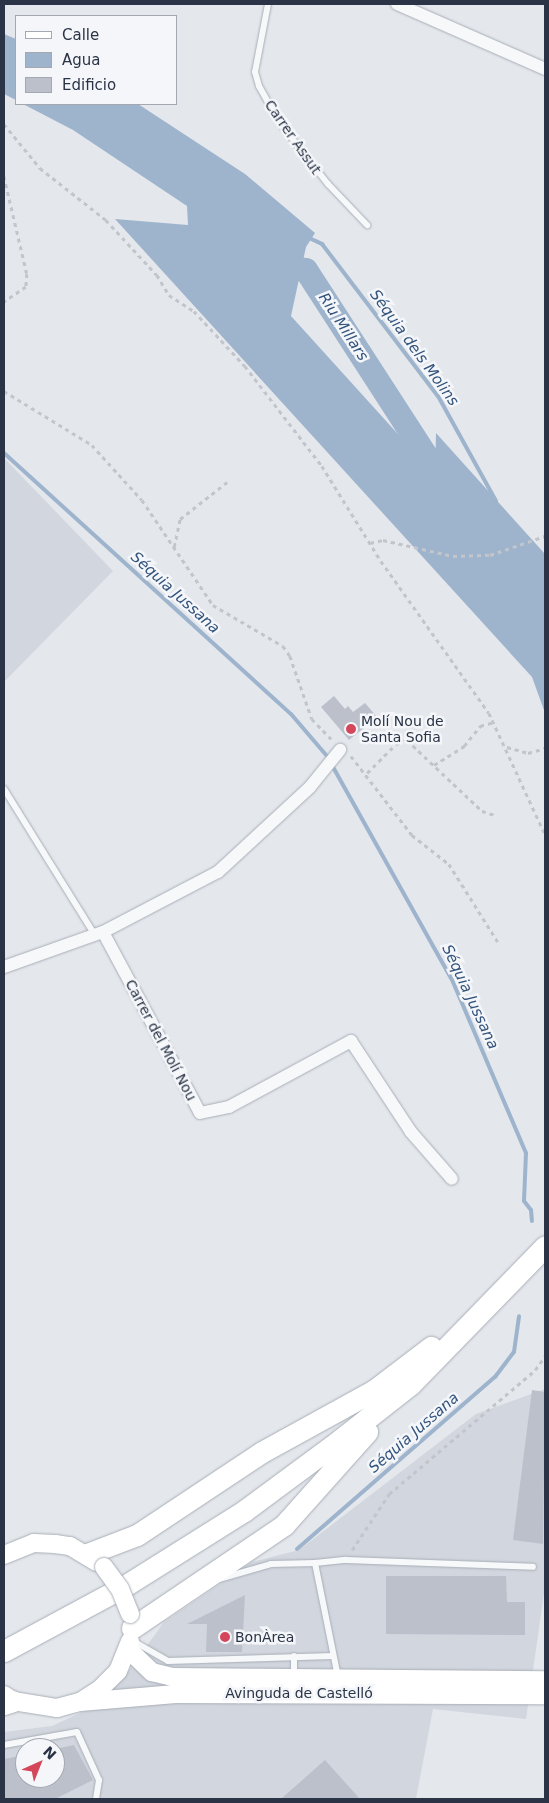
<!DOCTYPE html>
<meta charset="utf-8">
<style>
body{margin:0}
#map{position:relative;width:549px;height:1803px;overflow:hidden;background:#e4e7ec;font-family:"DejaVu Sans",sans-serif}
div>[style]{position:absolute}
[style*='--x']{left:calc(var(--x)*1px);top:calc(var(--y)*1px);width:calc(var(--w)*1px);rotate:calc(var(--a)*1deg)}
.built>*{inset:0;background:#d2d6de}
.water>*{inset:0;background:#9eb4cd}
.stream>*{height:4px;margin:-2px;padding:0 2px;transform-origin:2px;border-radius:2px;background:#9eb4cd}
.river>*{height:24px;margin:-12px;padding:0 12px;transform-origin:12px;border-radius:12px;background:#9eb4cd}
.building>*{inset:0;background:#bbc0ca}
.path>*{height:2.5px;margin-top:-1.25px;transform-origin:0;background:repeating-linear-gradient(90deg,#c2c5cb 0 4px,transparent 0 8px)}
.roads{filter:drop-shadow(0 0 1px #a8aeb7) drop-shadow(0 0 1px #a8aeb7)}
.service>*{height:6px;margin:-3px;padding:0 3px;transform-origin:3px;border-radius:3px;background:#f7f8fa}
.minor>*{height:12px;margin:-6px;padding:0 6px;transform-origin:6px;border-radius:6px;background:#f7f8fa}
.secondary>*{height:18px;margin:-9px;padding:0 9px;transform-origin:9px;border-radius:9px;background:#fff}
.trunk>*{height:21px;margin:-10.5px;padding:0 10.5px;transform-origin:10.5px;border-radius:10.5px;background:#fff}
.bridges{filter:drop-shadow(0 0 1px #a8aeb7) drop-shadow(0 0 1px #a8aeb7)}
.secondary-bridge>*{height:18px;margin:-9px;padding:0 9px;transform-origin:9px;border-radius:9px;background:#fff}
.dots>*{width:14px;height:14px;translate:-50% -50%;box-sizing:border-box;border:2px solid #f4f6f9;border-radius:50%}
span{translate:-50% -50%;white-space:nowrap;text-align:center;line-height:1.15;-webkit-text-stroke:5px #f4f6f9;paint-order:stroke}
.street-label{font-size:14px;color:#2a3446}
.poi-label{font-size:14px;color:#2a3446}
.left{translate:0 -50%;text-align:left}
.water-label{font-size:15px;color:#32537c;font-style:italic}
.frame{position:absolute;inset:0;border:5px solid #2a3446;pointer-events:none}
.legend{position:absolute;left:15px;top:15px;width:162px;height:90px;box-sizing:border-box;background:#f4f6f9;border:1px solid #a3a8b1;margin:0;padding:6px 9px;list-style:none;font-size:15px;color:#2a3446}
.legend li{display:flex;align-items:center;gap:10px;height:25px}
.legend b{width:25px;border:1px solid #a3a8b1}
.north{position:absolute;left:15px;top:1738px;width:50px;height:50px;box-sizing:border-box;background:#f4f6f9;border:1px solid #a3a8b1;border-radius:50%;rotate:44deg;font-size:14px;font-weight:700;line-height:20px;text-align:center;color:#2a3446}
.north::after{content:'';display:block;margin:auto;width:18px;height:22px;background:#d4465a;clip-path:polygon(50% 0,100% 100%,50% 72%,0 100%)}
</style>
<div id="map">
<div class="built">
<i style="clip-path:polygon(4px 458px,113px 571px,4px 682px)"></i>
<i style="clip-path:polygon(evenodd,545px 1389px,545px 1586px,526px 1719px,433px 1709px,416px 1799px,4px 1799px,4px 1732px,52px 1726px,97px 1705px,128px 1672px,164px 1622px,252px 1562px,299px 1550px,476px 1414px,545px 1389px,25px 1748px,55px 1748px,55px 1778px,25px 1778px,25px 1748px)"></i>
</div>
<div class="water">
<i style="clip-path:polygon(4px 34px,16px 39px,16px 100px,4px 94px)"></i>
<i style="clip-path:polygon(23px 104px,138px 104px,245px 174px,315px 233px,306px 247px,291px 316px,435px 475px,436px 433px,545px 554px,545px 713px,532px 677px,115px 219px,188px 225px,187px 206px,73px 130px)"></i>
</div>
<div class="stream">
<i style="--x:307;--y:237;--w:17;--a:25"></i>
<i style="--x:322;--y:244;--w:191;--a:52.7"></i>
<i style="--x:438;--y:396;--w:120;--a:61.1"></i>
<i style="--x:4;--y:453;--w:388;--a:42.3"></i>
<i style="--x:291;--y:714;--w:54;--a:49.5"></i>
<i style="--x:333;--y:767;--w:246;--a:60.8"></i>
<i style="--x:453;--y:982;--w:186;--a:66.9"></i>
<i style="--x:526;--y:1153;--w:48;--a:92.4"></i>
<i style="--x:524;--y:1201;--w:11;--a:52"></i>
<i style="--x:531;--y:1210;--w:11;--a:85"></i>
<i style="--x:297;--y:1549;--w:262;--a:-41"></i>
<i style="--x:495;--y:1377;--w:31;--a:-53"></i>
<i style="--x:514;--y:1352;--w:36;--a:-82"></i>
</div>
<div class="river">
<i style="--x:270;--y:262;--w:37;--a:13"></i>
<i style="--x:306;--y:270;--w:269;--a:57.1"></i>
</div>
<div class="building">
<i style="clip-path:polygon(334px 696px,345px 709px,348px 706px,353px 712px,365px 703px,377px 717px,349px 740px,321px 707px)"></i>
<i style="clip-path:polygon(532px 1390px,545px 1392px,543px 1544px,513px 1540px)"></i>
<i style="clip-path:polygon(386px 1576px,506px 1576px,507px 1602px,525px 1602px,525px 1635px,386px 1634px)"></i>
<i style="clip-path:polygon(245px 1595px,242px 1652px,206px 1652px,207px 1624px,187px 1624px)"></i>
<i style="clip-path:polygon(74px 1745px,93px 1780px,55px 1799px,4px 1799px,4px 1759px,25px 1755px,25px 1778px,55px 1778px,55px 1749px)"></i>
<i style="clip-path:polygon(325px 1760px,360px 1799px,281px 1799px)"></i>
</div>
<div class="path">
<i style="--x:4;--y:124;--w:57;--a:50.7"></i>
<i style="--x:40;--y:168;--w:84;--a:38.2"></i>
<i style="--x:106;--y:220;--w:75;--a:47.2"></i>
<i style="--x:157;--y:275;--w:23;--a:59"></i>
<i style="--x:169;--y:295;--w:30;--a:33"></i>
<i style="--x:194;--y:311;--w:75;--a:47.2"></i>
<i style="--x:245;--y:366;--w:126;--a:52.4"></i>
<i style="--x:322;--y:466;--w:112;--a:58.2"></i>
<i style="--x:381;--y:561;--w:186;--a:54.6"></i>
<i style="--x:489;--y:713;--w:133;--a:65.2"></i>
<i style="--x:4;--y:176;--w:101;--a:76.8"></i>
<i style="--x:27;--y:274;--w:13;--a:94"></i>
<i style="--x:26;--y:287;--w:27;--a:146"></i>
<i style="--x:4;--y:391;--w:103;--a:31.5"></i>
<i style="--x:92;--y:445;--w:74;--a:47.7"></i>
<i style="--x:142;--y:500;--w:127;--a:55.9"></i>
<i style="--x:213;--y:605;--w:81;--a:30.4"></i>
<i style="--x:283;--y:646;--w:12;--a:55"></i>
<i style="--x:290;--y:656;--w:67;--a:70.8"></i>
<i style="--x:312;--y:719;--w:29;--a:46"></i>
<i style="--x:370;--y:543;--w:13;--a:-13"></i>
<i style="--x:383;--y:540;--w:72;--a:12.9"></i>
<i style="--x:453;--y:556;--w:37;--a:-2"></i>
<i style="--x:490;--y:555;--w:58;--a:-19.1"></i>
<i style="--x:174;--y:547;--w:29;--a:-78"></i>
<i style="--x:180;--y:519;--w:60;--a:-38.2"></i>
<i style="--x:507;--y:747;--w:22;--a:16"></i>
<i style="--x:528;--y:753;--w:18;--a:-16"></i>
<i style="--x:351;--y:756;--w:100;--a:52.3"></i>
<i style="--x:412;--y:835;--w:47;--a:38.1"></i>
<i style="--x:449;--y:864;--w:92;--a:57.9"></i>
<i style="--x:434;--y:765;--w:36;--a:-32"></i>
<i style="--x:464;--y:746;--w:26;--a:-51"></i>
<i style="--x:480;--y:726;--w:15;--a:-16"></i>
<i style="--x:367;--y:773;--w:41;--a:-45"></i>
<i style="--x:396;--y:744;--w:12;--a:-20"></i>
<i style="--x:407;--y:740;--w:103;--a:43.4"></i>
<i style="--x:482;--y:811;--w:14;--a:17"></i>
<i style="--x:352;--y:1550;--w:67;--a:-56.5"></i>
<i style="--x:389;--y:1494;--w:192;--a:-40.3"></i>
<i style="--x:535;--y:1370;--w:17;--a:-54"></i>
</div>
<div class="roads">
<div class="service">
<i style="--x:268;--y:4;--w:69;--a:100.8"></i>
<i style="--x:255;--y:72;--w:15;--a:74"></i>
<i style="--x:259;--y:86;--w:41;--a:60.9"></i>
<i style="--x:279;--y:122;--w:79;--a:51.7"></i>
<i style="--x:328;--y:184;--w:57;--a:46.4"></i>
<i style="--x:4;--y:789;--w:172;--a:58.1"></i>
<i style="--x:315;--y:1563;--w:31;--a:-6"></i>
<i style="--x:346;--y:1560;--w:187;--a:2.1"></i>
<i style="--x:219;--y:1579;--w:54;--a:-16.1"></i>
<i style="--x:271;--y:1564;--w:44;--a:-1.3"></i>
<i style="--x:315;--y:1563;--w:116;--a:78.6"></i>
<i style="--x:133;--y:1641;--w:40;--a:29.7"></i>
<i style="--x:168;--y:1661;--w:165;--a:-1.7"></i>
<i style="--x:294;--y:1676;--w:20;--a:-90"></i>
<i style="--x:4;--y:1745;--w:74;--a:-10.1"></i>
<i style="--x:77;--y:1732;--w:53;--a:65.4"></i>
<i style="--x:99;--y:1780;--w:19;--a:99"></i>
</div>
<div class="minor">
<i style="--x:397;--y:4;--w:162;--a:23.7"></i>
<i style="--x:103;--y:932;--w:205;--a:61.8"></i>
<i style="--x:200;--y:1113;--w:30;--a:-12"></i>
<i style="--x:229;--y:1107;--w:139;--a:-28.4"></i>
<i style="--x:351;--y:1041;--w:109;--a:56.6"></i>
<i style="--x:411;--y:1132;--w:62;--a:48.9"></i>
<i style="--x:4;--y:967;--w:105;--a:-19.5"></i>
<i style="--x:103;--y:932;--w:130;--a:-27.6"></i>
<i style="--x:218;--y:872;--w:125;--a:-42.7"></i>
<i style="--x:310;--y:787;--w:48;--a:-51"></i>
</div>
<div class="secondary">
<i style="--x:4;--y:1555;--w:32;--a:-22"></i>
<i style="--x:34;--y:1543;--w:21;--a:3"></i>
<i style="--x:55;--y:1544;--w:15;--a:8"></i>
<i style="--x:70;--y:1546;--w:31;--a:31"></i>
<i style="--x:129;--y:1650;--w:32;--a:44"></i>
<i style="--x:152;--y:1672;--w:21;--a:14"></i>
<i style="--x:172;--y:1677;--w:373;--a:0.5"></i>
<i style="--x:4;--y:1695;--w:11;--a:34"></i>
<i style="--x:13;--y:1701;--w:45;--a:9"></i>
<i style="--x:57;--y:1708;--w:24;--a:-15"></i>
<i style="--x:80;--y:1702;--w:24;--a:-33"></i>
<i style="--x:100;--y:1689;--w:25;--a:-45"></i>
<i style="--x:118;--y:1671;--w:32;--a:-68"></i>
<i style="--x:80;--y:1702;--w:96;--a:-4.8"></i>
<i style="--x:176;--y:1694;--w:369;--a:0.2"></i>
</div>
<div class="trunk">
<i style="--x:87;--y:1554;--w:53;--a:-20.8"></i>
<i style="--x:137;--y:1535;--w:150;--a:-33.6"></i>
<i style="--x:262;--y:1452;--w:127;--a:-28.8"></i>
<i style="--x:373;--y:1391;--w:73;--a:-37.2"></i>
<i style="--x:132;--y:1628;--w:184;--a:-34.1"></i>
<i style="--x:284;--y:1525;--w:125;--a:-48.3"></i>
<i style="--x:4;--y:1651;--w:135;--a:-28.3"></i>
<i style="--x:123;--y:1587;--w:143;--a:-32.1"></i>
<i style="--x:244;--y:1511;--w:109;--a:-36.5"></i>
<i style="--x:332;--y:1446;--w:100;--a:-38.1"></i>
<i style="--x:411;--y:1384;--w:192;--a:-45.8"></i>
<i style="--x:4;--y:1704;--w:9;--a:-18"></i>
</div>
</div>
<div class="bridges">
<div class="secondary-bridge">
<i style="--x:104;--y:1567;--w:27;--a:54"></i>
<i style="--x:120;--y:1589;--w:27;--a:68"></i>
</div>
</div>
<div class="dots">
<i style="left:351px;top:729px;background:#d4465a"></i>
<i style="left:225px;top:1637px;background:#d4465a"></i>
</div>
<div class="street-label">
<span style="left:293px;top:137px;rotate:55deg">Carrer Assut</span>
<span style="left:161px;top:1040px;rotate:62deg">Carrer del Molí Nou</span>
<span style="left:299px;top:1693px">Avinguda de Castelló</span>
</div>
<div class="poi-label">
<span class="left" style="left:361px;top:729px">Molí Nou de<br>Santa Sofia</span>
<span class="left" style="left:235px;top:1637px">BonÀrea</span>
</div>
<div class="water-label">
<span style="left:343px;top:327px;rotate:57deg">Riu Millars</span>
<span style="left:414px;top:348px;rotate:54deg">Séquia dels Molins</span>
<span style="left:175px;top:593px;rotate:42deg">Séquia Jussana</span>
<span style="left:470px;top:997px;rotate:65deg">Séquia Jussana</span>
<span style="left:414px;top:1433px;rotate:-41deg">Séquia Jussana</span>
</div>
<div class="frame"></div>
<ul class="legend">
<li><b style="height:6px;background:#fff"></b>Calle</li>
<li><b style="height:14px;background:#9eb4cd"></b>Agua</li>
<li><b style="height:14px;background:#bbc0ca"></b>Edificio</li>
</ul>
<div class="north">N</div>
</div>
